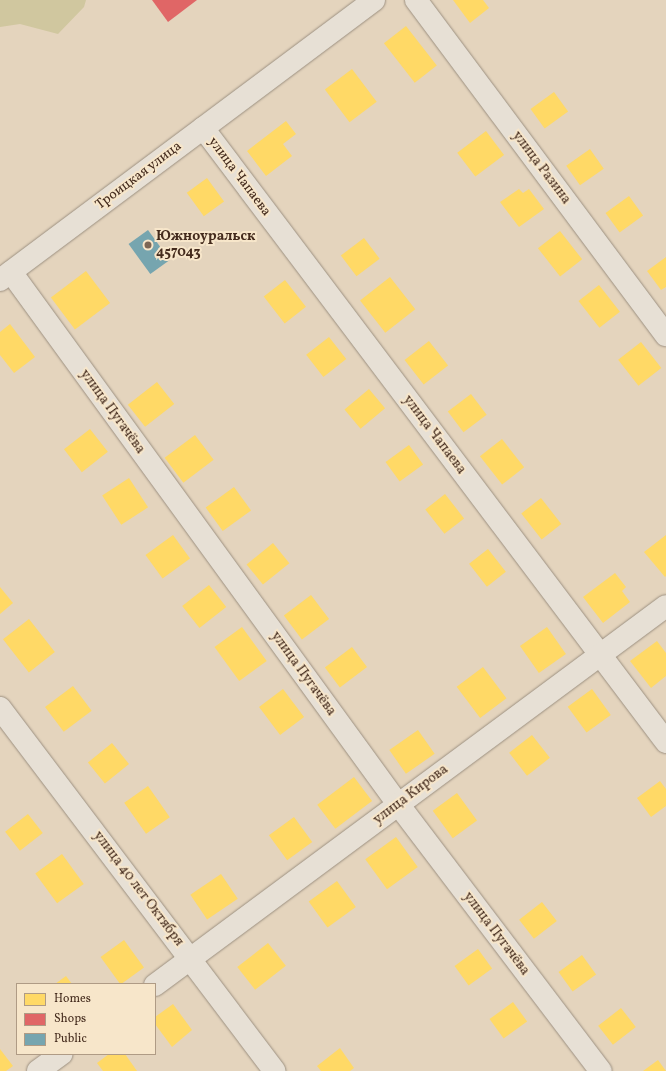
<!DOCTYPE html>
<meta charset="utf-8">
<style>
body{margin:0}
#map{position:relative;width:666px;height:1071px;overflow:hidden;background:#e4d4bd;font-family:Vollkorn,serif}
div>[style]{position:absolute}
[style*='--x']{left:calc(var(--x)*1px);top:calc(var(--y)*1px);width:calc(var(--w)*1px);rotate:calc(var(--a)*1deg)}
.green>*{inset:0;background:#d0c79f}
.homes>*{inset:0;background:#ffd966;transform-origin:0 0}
.shops>*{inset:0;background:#e06666}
.public>*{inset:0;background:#76a5af;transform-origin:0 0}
.roads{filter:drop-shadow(0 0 1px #9c9081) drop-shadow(0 0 1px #9c9081)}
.minor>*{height:22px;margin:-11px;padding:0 11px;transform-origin:11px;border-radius:11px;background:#e7e0d5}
.dots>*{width:11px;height:11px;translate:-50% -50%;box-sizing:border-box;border:2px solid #f7e6ca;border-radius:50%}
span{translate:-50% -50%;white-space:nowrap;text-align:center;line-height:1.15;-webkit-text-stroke:4px #f7e6ca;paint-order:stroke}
.street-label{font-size:14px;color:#442b1d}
.poi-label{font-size:14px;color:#442b1d;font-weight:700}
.left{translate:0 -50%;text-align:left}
.legend{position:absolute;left:16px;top:983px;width:140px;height:72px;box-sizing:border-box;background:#f7e6ca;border:1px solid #af9b85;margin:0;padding:5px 7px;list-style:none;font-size:12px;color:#442b1d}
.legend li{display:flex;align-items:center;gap:8px;height:20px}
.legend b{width:20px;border:1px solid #af9b85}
</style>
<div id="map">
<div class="green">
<i style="clip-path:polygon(0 0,86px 0,84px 7px,58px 34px,20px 24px,0 27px)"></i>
</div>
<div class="homes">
<i style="clip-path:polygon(453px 0,483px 0,489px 8px,470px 23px)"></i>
<i style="left:406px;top:26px;width:50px;height:28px;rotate:52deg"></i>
<i style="left:352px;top:69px;width:41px;height:34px;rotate:53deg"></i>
<i style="left:554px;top:92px;width:24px;height:29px;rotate:54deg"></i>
<i style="clip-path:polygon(286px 121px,296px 134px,283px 144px,292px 156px,266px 176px,247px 151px)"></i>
<i style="left:486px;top:131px;width:30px;height:36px;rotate:53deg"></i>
<i style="left:590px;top:149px;width:24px;height:29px;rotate:55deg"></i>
<i style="left:207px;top:178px;width:29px;height:25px;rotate:54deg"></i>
<i style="clip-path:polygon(519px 189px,523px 193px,529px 189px,544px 209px,519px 227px,500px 202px)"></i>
<i style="left:629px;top:196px;width:24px;height:29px;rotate:54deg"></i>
<i style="left:560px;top:231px;width:36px;height:28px;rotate:52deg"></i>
<i style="left:364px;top:238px;width:26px;height:29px;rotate:53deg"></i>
<i style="clip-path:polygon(666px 257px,666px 287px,661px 290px,647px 271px)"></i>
<i style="left:86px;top:271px;width:40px;height:44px;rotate:53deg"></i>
<i style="left:390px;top:277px;width:41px;height:38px;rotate:52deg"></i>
<i style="left:285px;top:280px;width:34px;height:27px;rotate:52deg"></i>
<i style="left:599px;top:285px;width:34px;height:26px;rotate:52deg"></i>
<i style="clip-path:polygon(10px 324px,35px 357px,14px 373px,0 355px,0 332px)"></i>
<i style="left:329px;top:337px;width:28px;height:29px;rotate:52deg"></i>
<i style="left:429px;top:341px;width:31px;height:31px;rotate:52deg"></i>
<i style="left:641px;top:342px;width:33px;height:29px;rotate:52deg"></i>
<i style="left:157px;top:382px;width:28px;height:37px;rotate:52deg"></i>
<i style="left:369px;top:389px;width:25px;height:32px;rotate:50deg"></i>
<i style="left:471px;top:394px;width:26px;height:29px;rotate:53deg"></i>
<i style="left:90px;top:429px;width:29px;height:33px;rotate:52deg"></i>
<i style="left:195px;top:435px;width:31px;height:38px;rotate:53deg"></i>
<i style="left:502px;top:439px;width:36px;height:28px;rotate:52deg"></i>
<i style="left:409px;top:445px;width:24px;height:29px;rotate:54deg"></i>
<i style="left:129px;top:478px;width:35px;height:32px;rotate:57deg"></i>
<i style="left:234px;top:487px;width:29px;height:35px;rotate:54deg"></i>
<i style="left:445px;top:494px;width:31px;height:25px;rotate:52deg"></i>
<i style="left:541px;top:498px;width:33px;height:25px;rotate:52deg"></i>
<i style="left:173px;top:535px;width:29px;height:34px;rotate:54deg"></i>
<i style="clip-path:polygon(666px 535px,666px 576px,665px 577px,644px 552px)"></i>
<i style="left:273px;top:543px;width:26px;height:34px;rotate:51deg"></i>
<i style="left:488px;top:549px;width:29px;height:24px;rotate:52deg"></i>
<i style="clip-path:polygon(615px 573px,626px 587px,622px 591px,630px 602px,603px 623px,583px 597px)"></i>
<i style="left:209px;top:585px;width:28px;height:34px;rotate:52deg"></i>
<i style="clip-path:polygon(0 587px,13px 603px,0 614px)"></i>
<i style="left:311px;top:595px;width:30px;height:34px;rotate:53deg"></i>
<i style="left:29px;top:619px;width:42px;height:33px;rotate:52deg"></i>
<i style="left:242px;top:627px;width:42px;height:34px;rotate:54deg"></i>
<i style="left:547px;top:627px;width:33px;height:33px;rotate:55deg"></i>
<i style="clip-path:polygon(657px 641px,666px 653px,666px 676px,651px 688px,630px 661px)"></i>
<i style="left:352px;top:647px;width:25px;height:34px;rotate:53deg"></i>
<i style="left:483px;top:667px;width:39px;height:33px;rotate:53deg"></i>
<i style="left:73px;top:686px;width:31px;height:35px;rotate:53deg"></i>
<i style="left:283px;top:689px;width:35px;height:30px;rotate:53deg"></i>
<i style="left:592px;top:689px;width:32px;height:30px;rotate:54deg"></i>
<i style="left:418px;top:730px;width:29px;height:35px;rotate:55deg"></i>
<i style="left:532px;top:735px;width:29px;height:29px;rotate:52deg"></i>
<i style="left:112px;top:743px;width:27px;height:31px;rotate:51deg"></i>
<i style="left:354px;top:777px;width:30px;height:46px;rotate:53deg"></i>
<i style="clip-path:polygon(660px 781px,666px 789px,666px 806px,651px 817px,637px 798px)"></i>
<i style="left:148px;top:786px;width:38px;height:29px;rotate:55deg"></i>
<i style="left:457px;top:793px;width:34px;height:30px;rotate:54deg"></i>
<i style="left:28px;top:814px;width:24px;height:29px;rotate:52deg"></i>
<i style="left:294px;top:817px;width:31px;height:31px;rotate:54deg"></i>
<i style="left:396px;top:837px;width:37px;height:38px;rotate:54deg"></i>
<i style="left:62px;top:854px;width:37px;height:33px;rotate:54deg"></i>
<i style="left:221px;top:874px;width:30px;height:37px;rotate:56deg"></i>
<i style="left:337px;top:881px;width:32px;height:35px;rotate:54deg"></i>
<i style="left:542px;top:902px;width:24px;height:29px;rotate:52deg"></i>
<i style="left:124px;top:940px;width:34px;height:29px;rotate:54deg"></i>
<i style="left:268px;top:943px;width:29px;height:39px;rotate:52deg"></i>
<i style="left:478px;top:949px;width:24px;height:29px;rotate:54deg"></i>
<i style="left:582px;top:955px;width:24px;height:29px;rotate:54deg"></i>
<i style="clip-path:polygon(66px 976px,72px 984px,55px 984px)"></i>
<i style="left:513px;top:1002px;width:24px;height:29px;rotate:54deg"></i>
<i style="clip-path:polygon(173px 1004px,192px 1030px,172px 1047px,155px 1024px,155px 1017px)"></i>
<i style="left:621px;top:1008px;width:24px;height:29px;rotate:52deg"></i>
<i style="clip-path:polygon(340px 1048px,354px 1068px,350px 1071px,321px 1071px,317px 1066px)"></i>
<i style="clip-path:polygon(0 1049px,13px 1066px,6px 1071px,0 1071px)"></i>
<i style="clip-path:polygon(109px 1054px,125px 1054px,137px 1071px,103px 1071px,97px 1063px)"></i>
<i style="clip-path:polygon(658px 1060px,666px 1071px,643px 1071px)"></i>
</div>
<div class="shops">
<i style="clip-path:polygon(152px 0,197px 0,168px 22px)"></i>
</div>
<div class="public">
<i style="left:148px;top:230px;width:37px;height:24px;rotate:54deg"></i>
</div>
<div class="roads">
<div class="minor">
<i style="--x:416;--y:0;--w:418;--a:53.3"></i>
<i style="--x:203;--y:128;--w:769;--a:52.98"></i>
<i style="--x:11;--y:272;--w:658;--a:53.97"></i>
<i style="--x:398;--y:804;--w:335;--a:52.8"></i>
<i style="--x:0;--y:280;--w:467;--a:-36.8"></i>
<i style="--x:0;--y:708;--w:455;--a:52.9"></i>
<i style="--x:155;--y:985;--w:636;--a:-36.56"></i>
<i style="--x:38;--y:1071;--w:29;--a:-36"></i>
</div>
</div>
<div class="dots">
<i style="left:148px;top:245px;background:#7c6655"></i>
</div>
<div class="street-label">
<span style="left:541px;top:168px;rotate:53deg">улица Разина</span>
<span style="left:139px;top:176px;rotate:-37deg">Троицкая улица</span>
<span style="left:239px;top:177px;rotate:53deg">улица Чапаева</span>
<span style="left:112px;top:412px;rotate:54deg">улица Пугачёва</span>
<span style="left:434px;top:435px;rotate:53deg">улица Чапаева</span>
<span style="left:303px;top:674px;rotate:54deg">улица Пугачёва</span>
<span style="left:411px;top:795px;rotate:-37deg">улица Кирова</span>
<span style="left:138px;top:889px;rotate:53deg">улица 40 лет Октября</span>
<span style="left:496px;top:934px;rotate:53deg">улица Пугачёва</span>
</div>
<div class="poi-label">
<span class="left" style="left:156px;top:245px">Южноуральск<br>457043</span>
</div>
<ul class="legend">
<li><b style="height:11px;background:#ffd966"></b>Homes</li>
<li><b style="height:11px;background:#e06666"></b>Shops</li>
<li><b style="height:11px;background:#76a5af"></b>Public</li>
</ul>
</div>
